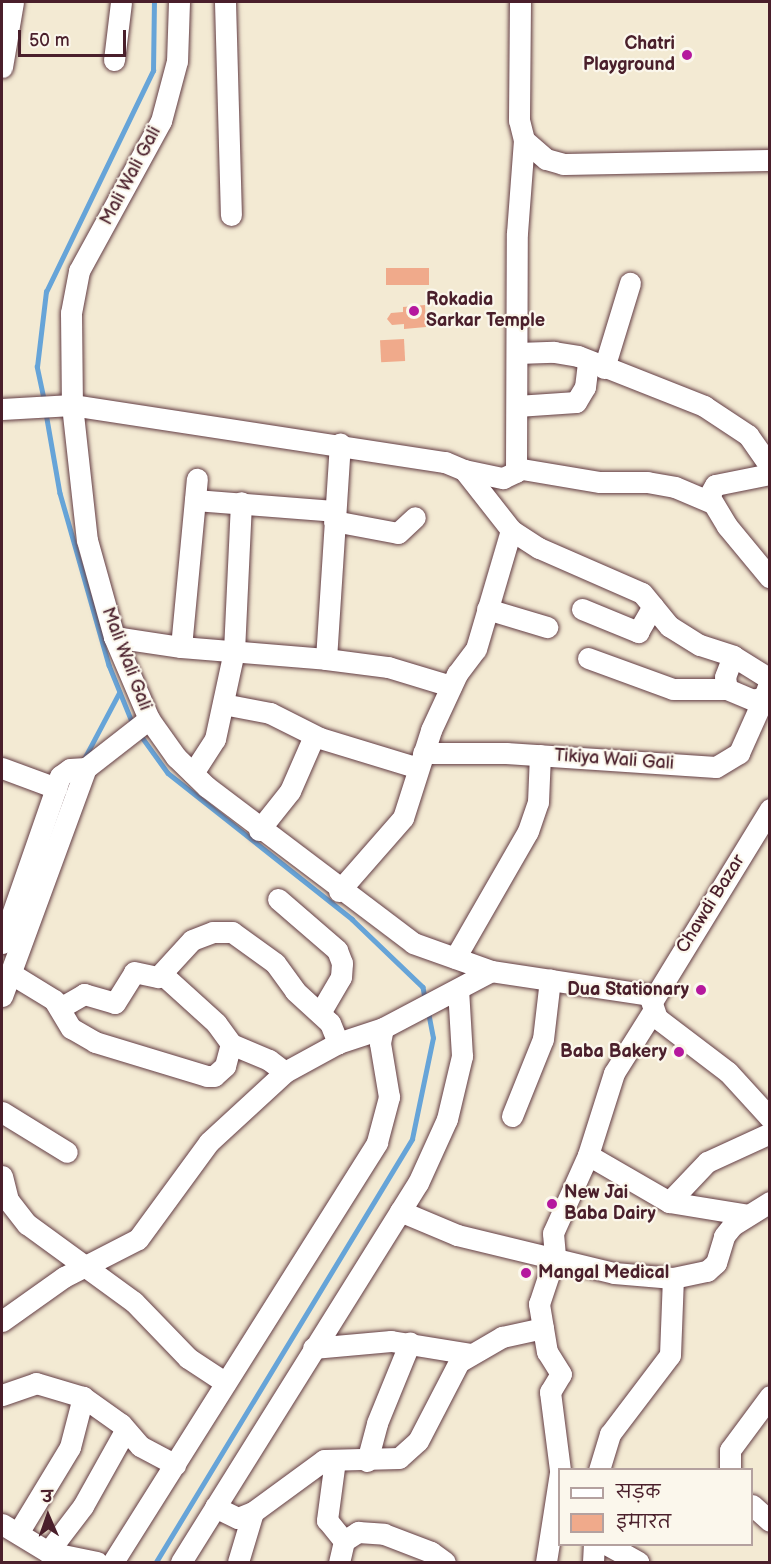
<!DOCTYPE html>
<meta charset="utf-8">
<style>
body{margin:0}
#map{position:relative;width:771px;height:1564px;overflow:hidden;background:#f3ead3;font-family:"Balsamiq Sans","Playpen Sans Deva",sans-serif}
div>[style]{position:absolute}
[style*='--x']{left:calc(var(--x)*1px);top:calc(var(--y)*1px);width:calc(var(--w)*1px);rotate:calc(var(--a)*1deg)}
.stream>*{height:4.5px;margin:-2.25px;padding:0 2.25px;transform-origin:2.25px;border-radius:2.25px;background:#66a4d8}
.building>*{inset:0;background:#f0aa8b;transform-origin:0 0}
.roads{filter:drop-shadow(0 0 2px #633d44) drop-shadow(0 0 2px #633d44)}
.minor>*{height:21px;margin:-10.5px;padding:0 10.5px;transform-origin:10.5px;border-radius:10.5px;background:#fff}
.dots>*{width:16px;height:16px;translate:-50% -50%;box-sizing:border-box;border:3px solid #fbf7ec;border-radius:50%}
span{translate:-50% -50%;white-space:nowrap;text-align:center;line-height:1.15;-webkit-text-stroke:4.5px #fbf7ec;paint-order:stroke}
.poi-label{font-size:18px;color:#4a1f2b;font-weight:700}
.right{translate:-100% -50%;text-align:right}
.left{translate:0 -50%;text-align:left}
.street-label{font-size:18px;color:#4a1f2b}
.frame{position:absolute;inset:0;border:3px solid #4a1f2b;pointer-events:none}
.legend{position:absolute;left:558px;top:1468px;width:195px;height:78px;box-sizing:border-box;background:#fbf7ec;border:2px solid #b4a19f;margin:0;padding:8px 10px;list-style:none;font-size:18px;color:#4a1f2b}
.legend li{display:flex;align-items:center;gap:12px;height:30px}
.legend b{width:30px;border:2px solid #b4a19f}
.north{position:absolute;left:18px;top:1486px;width:60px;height:60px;-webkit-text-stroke:4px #fbf7ec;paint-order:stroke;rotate:358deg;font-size:16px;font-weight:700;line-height:24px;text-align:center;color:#4a1f2b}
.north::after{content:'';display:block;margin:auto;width:21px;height:27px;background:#4a1f2b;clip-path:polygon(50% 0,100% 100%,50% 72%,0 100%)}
.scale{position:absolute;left:18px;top:30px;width:108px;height:27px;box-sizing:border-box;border:3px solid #4a1f2b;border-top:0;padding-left:8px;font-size:18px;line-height:21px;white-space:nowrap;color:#4a1f2b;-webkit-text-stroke:4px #fbf7ec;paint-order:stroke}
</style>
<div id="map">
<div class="stream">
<i style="--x:44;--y:401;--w:35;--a:-102"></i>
<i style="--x:37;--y:367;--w:76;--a:-83.2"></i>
<i style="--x:46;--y:292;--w:246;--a:-64.2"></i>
<i style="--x:153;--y:71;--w:69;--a:-89.2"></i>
<i style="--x:46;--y:413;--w:81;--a:80.1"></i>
<i style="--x:60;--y:493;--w:179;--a:74.1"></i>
<i style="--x:109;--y:665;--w:64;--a:67.9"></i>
<i style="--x:139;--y:733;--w:49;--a:54.1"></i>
<i style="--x:168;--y:773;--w:235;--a:38.4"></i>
<i style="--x:352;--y:919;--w:98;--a:43.8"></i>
<i style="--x:423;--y:987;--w:11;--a:80"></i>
<i style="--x:84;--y:759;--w:75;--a:-62.1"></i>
<i style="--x:156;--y:1562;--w:494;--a:-58.8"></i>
<i style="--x:412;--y:1139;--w:103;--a:-78.3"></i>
<i style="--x:433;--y:1038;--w:26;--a:-101"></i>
</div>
<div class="building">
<i style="left:429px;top:268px;width:17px;height:43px;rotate:90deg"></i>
<i style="clip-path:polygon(425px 305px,426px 327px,404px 329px,404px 324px,392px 325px,387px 319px,391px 313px,403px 312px,403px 307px)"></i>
<i style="left:404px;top:339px;width:22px;height:24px;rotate:87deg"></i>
</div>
<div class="roads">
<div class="minor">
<i style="--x:179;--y:2;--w:59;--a:91.9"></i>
<i style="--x:177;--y:61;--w:62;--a:104.9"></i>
<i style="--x:161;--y:121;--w:171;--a:118.7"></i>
<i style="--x:79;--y:271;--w:43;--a:100.8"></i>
<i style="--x:71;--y:313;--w:92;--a:89.4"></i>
<i style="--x:72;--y:405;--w:136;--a:83.7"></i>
<i style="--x:87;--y:540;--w:101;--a:74.4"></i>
<i style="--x:114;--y:637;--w:89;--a:66.9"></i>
<i style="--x:149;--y:719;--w:47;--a:54.6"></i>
<i style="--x:176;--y:757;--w:43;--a:44.1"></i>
<i style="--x:207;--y:787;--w:258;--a:37.1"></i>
<i style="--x:413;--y:943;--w:83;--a:19.7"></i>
<i style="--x:491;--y:971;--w:160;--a:8.6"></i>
<i style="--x:649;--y:995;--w:24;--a:71"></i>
<i style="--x:657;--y:1018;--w:89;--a:37.3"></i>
<i style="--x:728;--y:1072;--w:62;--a:47.6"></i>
<i style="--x:225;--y:2;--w:213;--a:88.4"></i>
<i style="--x:520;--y:2;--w:118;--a:90.5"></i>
<i style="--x:519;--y:120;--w:21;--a:76"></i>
<i style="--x:524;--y:140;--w:29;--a:41"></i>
<i style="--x:546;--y:159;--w:18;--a:16"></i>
<i style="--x:563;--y:164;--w:207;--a:-1.1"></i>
<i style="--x:114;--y:60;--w:58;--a:-83.1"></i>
<i style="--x:2;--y:67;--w:66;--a:-80.4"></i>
<i style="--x:517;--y:353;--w:37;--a:-2"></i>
<i style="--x:554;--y:352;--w:24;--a:9"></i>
<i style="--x:578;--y:356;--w:136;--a:21.6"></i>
<i style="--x:704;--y:406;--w:53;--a:33.4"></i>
<i style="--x:748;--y:435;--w:38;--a:55"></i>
<i style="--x:604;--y:368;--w:89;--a:-73"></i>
<i style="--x:517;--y:406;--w:59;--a:-3.9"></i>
<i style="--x:576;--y:402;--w:17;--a:-59"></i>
<i style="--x:585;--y:387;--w:25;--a:-83"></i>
<i style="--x:2;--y:409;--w:70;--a:-3.3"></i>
<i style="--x:72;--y:405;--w:377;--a:8.7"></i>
<i style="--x:445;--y:462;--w:21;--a:23"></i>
<i style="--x:464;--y:470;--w:76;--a:51.9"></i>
<i style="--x:511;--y:530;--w:33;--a:33"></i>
<i style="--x:539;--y:548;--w:112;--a:23.6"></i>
<i style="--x:642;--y:593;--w:43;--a:50.7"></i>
<i style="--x:669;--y:626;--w:36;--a:32"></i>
<i style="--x:700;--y:645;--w:35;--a:18"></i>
<i style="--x:733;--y:656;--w:44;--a:31.9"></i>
<i style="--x:516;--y:468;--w:85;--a:9.5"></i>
<i style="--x:600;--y:482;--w:47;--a:0"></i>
<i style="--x:647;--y:482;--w:28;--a:10"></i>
<i style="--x:675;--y:487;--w:39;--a:23"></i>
<i style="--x:464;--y:470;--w:40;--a:12"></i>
<i style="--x:503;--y:478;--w:14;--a:-25"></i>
<i style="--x:516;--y:472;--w:239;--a:-89.8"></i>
<i style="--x:517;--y:233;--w:93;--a:-85.7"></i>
<i style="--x:770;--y:474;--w:56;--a:168.7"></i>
<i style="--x:715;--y:485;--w:13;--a:119"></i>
<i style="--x:709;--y:496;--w:35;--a:59"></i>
<i style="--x:727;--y:526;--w:67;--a:50.4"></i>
<i style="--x:195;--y:500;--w:139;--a:4.5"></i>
<i style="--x:334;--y:521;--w:65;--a:10.6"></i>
<i style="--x:398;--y:533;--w:23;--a:-43"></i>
<i style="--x:487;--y:609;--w:63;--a:16.7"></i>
<i style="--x:582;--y:609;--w:61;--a:22.3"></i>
<i style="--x:638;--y:632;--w:30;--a:-60"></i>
<i style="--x:114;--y:637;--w:68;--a:8.5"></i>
<i style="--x:181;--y:647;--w:145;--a:4.7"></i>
<i style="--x:326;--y:659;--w:216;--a:-86.3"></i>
<i style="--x:181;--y:647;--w:169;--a:-84.6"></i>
<i style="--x:733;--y:656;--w:22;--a:111"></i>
<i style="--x:725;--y:677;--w:12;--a:81"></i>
<i style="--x:727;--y:689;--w:28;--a:23"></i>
<i style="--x:753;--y:700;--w:11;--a:-15"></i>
<i style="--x:764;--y:697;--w:12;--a:-70"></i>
<i style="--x:588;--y:658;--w:90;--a:20"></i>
<i style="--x:673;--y:689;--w:54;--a:0"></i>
<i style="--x:326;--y:659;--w:63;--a:7.4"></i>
<i style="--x:388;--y:667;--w:66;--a:16.8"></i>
<i style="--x:223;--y:704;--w:48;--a:10.8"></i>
<i style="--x:270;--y:713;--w:56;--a:26.6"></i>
<i style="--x:320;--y:738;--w:102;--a:17"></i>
<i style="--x:423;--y:753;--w:83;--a:0"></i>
<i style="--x:506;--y:753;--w:210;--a:3.8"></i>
<i style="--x:716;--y:767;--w:27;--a:-31"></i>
<i style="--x:739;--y:753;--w:61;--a:-65.9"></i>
<i style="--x:2;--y:768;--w:58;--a:20.3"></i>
<i style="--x:193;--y:773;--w:40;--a:-57.1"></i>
<i style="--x:215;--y:739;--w:90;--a:-77.8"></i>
<i style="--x:234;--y:651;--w:149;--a:-87.3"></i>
<i style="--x:259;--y:830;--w:50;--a:-51.5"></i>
<i style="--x:290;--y:791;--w:60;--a:-66.4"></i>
<i style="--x:339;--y:891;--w:97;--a:-48.8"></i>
<i style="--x:403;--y:818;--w:92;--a:-72.3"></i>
<i style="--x:431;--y:730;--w:62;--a:-65.1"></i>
<i style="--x:457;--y:674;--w:31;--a:-53"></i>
<i style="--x:476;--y:649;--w:124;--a:-73.6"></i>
<i style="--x:278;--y:899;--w:78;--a:40.8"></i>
<i style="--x:337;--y:950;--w:14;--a:69"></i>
<i style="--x:342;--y:963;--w:14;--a:94"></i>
<i style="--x:341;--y:977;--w:42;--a:120.3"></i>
<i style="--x:2;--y:943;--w:177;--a:-70.8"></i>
<i style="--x:60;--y:776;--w:12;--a:-35"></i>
<i style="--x:70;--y:769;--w:16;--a:-4"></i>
<i style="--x:86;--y:768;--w:80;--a:-37.9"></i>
<i style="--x:455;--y:958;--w:146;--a:-60.1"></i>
<i style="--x:528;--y:831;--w:31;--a:-71"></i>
<i style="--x:538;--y:802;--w:47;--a:-87.6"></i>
<i style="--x:10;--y:973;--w:52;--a:31.5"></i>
<i style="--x:54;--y:1000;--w:33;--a:59"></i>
<i style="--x:71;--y:1028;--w:28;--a:30"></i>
<i style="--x:95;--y:1042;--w:117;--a:16.9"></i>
<i style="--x:207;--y:1076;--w:7;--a:0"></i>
<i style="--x:214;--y:1076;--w:15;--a:-42"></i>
<i style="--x:225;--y:1066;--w:23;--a:-75"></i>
<i style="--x:162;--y:974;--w:73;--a:42.2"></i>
<i style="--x:216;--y:1023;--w:26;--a:54"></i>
<i style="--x:231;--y:1044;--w:41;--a:22.8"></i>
<i style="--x:269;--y:1060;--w:20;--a:37"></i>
<i style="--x:2;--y:996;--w:243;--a:-69.8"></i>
<i style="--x:653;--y:1000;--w:224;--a:-58.5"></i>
<i style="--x:60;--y:1008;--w:28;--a:-30"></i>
<i style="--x:84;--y:994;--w:32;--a:16"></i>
<i style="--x:115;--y:1003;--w:36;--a:-58"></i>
<i style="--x:134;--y:972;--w:25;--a:12"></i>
<i style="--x:158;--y:977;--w:50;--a:-47.4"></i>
<i style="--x:192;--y:940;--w:22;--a:-21"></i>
<i style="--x:213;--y:932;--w:19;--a:0"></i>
<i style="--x:232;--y:932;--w:53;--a:35.8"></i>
<i style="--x:275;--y:963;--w:34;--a:54"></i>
<i style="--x:295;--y:991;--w:47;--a:42.4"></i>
<i style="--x:330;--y:1023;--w:22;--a:68"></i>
<i style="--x:2;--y:1112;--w:76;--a:31.6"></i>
<i style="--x:512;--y:1116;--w:83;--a:-68.1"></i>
<i style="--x:543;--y:1039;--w:60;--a:-83.3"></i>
<i style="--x:588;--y:1155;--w:94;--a:30.1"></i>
<i style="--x:669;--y:1202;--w:80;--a:9.3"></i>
<i style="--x:2;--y:1176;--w:25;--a:76"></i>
<i style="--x:8;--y:1200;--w:31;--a:52"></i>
<i style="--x:27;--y:1224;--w:132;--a:36.1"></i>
<i style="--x:134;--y:1302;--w:78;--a:46"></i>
<i style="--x:188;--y:1358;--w:45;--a:33.3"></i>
<i style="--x:669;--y:1202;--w:55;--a:-46.5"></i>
<i style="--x:707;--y:1162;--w:69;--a:-24.7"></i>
<i style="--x:400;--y:1211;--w:62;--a:22.8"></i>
<i style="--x:457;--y:1235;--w:162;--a:13.6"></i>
<i style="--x:614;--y:1273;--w:59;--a:4.8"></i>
<i style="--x:673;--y:1278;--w:35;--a:-12"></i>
<i style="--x:707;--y:1271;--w:12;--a:-42"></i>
<i style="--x:716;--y:1263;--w:28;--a:-73"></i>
<i style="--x:724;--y:1236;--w:14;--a:-51"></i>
<i style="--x:733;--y:1225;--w:44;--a:-31.9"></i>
<i style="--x:2;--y:1321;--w:76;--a:-35.4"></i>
<i style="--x:64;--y:1277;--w:83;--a:-27.2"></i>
<i style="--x:138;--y:1239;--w:120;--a:-53.8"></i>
<i style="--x:209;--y:1142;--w:103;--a:-42.6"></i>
<i style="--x:285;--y:1072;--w:60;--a:-28.7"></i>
<i style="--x:338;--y:1043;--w:47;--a:-18.4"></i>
<i style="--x:313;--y:1348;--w:78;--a:-5.1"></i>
<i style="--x:391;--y:1341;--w:80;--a:9.3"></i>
<i style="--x:2;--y:1395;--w:36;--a:-19"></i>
<i style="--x:36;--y:1383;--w:49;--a:16.6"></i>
<i style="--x:83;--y:1397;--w:47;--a:35.4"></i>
<i style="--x:121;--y:1424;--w:29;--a:49"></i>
<i style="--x:140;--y:1446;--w:40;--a:28"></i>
<i style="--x:335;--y:1460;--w:61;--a:97.6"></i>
<i style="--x:327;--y:1520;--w:27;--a:51"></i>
<i style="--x:344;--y:1541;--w:22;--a:103"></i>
<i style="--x:367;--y:1461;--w:39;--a:-75"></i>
<i style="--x:377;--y:1423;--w:87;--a:-67.8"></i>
<i style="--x:560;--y:1470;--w:79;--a:-97.3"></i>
<i style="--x:550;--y:1392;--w:21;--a:-59"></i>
<i style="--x:561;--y:1374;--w:26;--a:-122"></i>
<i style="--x:547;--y:1352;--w:49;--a:-99.5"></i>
<i style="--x:539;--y:1304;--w:51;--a:-71.6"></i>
<i style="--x:555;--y:1256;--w:23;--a:-95"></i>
<i style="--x:553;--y:1233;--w:85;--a:-65.8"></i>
<i style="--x:588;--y:1155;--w:86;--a:-72.4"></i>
<i style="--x:614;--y:1073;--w:73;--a:-57.8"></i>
<i style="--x:599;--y:1470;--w:38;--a:-73"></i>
<i style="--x:610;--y:1434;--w:99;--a:-52.8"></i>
<i style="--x:670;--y:1355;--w:77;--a:-87.8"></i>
<i style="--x:730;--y:1470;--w:20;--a:-90"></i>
<i style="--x:730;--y:1450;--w:67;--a:-53.5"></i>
<i style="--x:752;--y:1505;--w:24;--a:42"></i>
<i style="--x:215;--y:1507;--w:25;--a:26"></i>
<i style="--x:238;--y:1518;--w:16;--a:-22"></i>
<i style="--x:253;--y:1512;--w:88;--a:-36.2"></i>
<i style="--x:324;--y:1460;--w:75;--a:-1.5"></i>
<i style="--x:399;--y:1458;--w:25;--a:-42"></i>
<i style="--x:418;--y:1441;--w:89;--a:-62.6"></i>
<i style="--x:459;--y:1362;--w:50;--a:-30.2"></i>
<i style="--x:502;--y:1337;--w:42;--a:-12.4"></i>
<i style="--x:2;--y:1524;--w:54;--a:31.3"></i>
<i style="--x:48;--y:1552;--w:50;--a:11.5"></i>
<i style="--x:18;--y:1533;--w:100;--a:-58.8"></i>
<i style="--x:70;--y:1447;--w:52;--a:-75.4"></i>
<i style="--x:344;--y:1541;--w:17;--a:-33"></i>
<i style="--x:358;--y:1532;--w:26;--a:4"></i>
<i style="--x:384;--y:1534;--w:50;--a:21"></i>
<i style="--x:431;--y:1552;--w:17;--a:36"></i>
<i style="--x:606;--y:1544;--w:37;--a:29"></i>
<i style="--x:48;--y:1552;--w:58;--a:-52.7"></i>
<i style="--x:83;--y:1506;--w:86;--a:-60.8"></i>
<i style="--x:113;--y:1562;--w:496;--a:-57.8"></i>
<i style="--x:377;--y:1142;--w:47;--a:-75.1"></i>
<i style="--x:389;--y:1097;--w:55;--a:-99.5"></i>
<i style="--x:380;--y:1043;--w:15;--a:-79"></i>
<i style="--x:383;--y:1028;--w:122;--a:-27.8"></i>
<i style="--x:181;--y:1562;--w:447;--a:-58"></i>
<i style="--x:418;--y:1183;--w:70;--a:-65.6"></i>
<i style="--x:447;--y:1119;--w:65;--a:-76.6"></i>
<i style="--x:462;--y:1056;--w:67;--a:-93.4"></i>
<i style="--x:238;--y:1562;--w:52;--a:-73.3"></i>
<i style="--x:546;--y:1562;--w:90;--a:-81.1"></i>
<i style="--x:593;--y:1562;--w:18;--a:-87"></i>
</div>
</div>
<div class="dots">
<i style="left:687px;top:55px;background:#b5179e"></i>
<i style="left:414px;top:311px;background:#b5179e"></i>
<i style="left:701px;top:990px;background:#b5179e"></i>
<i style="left:679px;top:1052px;background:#b5179e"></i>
<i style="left:552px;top:1204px;background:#b5179e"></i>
<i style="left:526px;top:1273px;background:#b5179e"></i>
</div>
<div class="poi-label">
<span class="right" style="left:675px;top:55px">Chatri<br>Playground</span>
<span class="left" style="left:426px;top:311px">Rokadia<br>Sarkar Temple</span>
<span class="right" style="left:689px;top:990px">Dua Stationary</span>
<span class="right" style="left:667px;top:1052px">Baba Bakery</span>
<span class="left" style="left:564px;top:1204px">New Jai<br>Baba Dairy</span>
<span class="left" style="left:538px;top:1273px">Mangal Medical</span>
</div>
<div class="street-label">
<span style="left:131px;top:176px;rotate:-62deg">Mali Wali Gali</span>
<span style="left:126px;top:659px;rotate:69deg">Mali Wali Gali</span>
<span style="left:614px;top:760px;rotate:4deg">Tikiya Wali Gali</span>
<span style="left:711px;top:904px;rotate:-58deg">Chawdi Bazar</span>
</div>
<div class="frame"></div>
<ul class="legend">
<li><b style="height:8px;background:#fff"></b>सड़क</li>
<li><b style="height:16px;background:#f0aa8b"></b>इमारत</li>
</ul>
<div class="north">उ</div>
<div class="scale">50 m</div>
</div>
